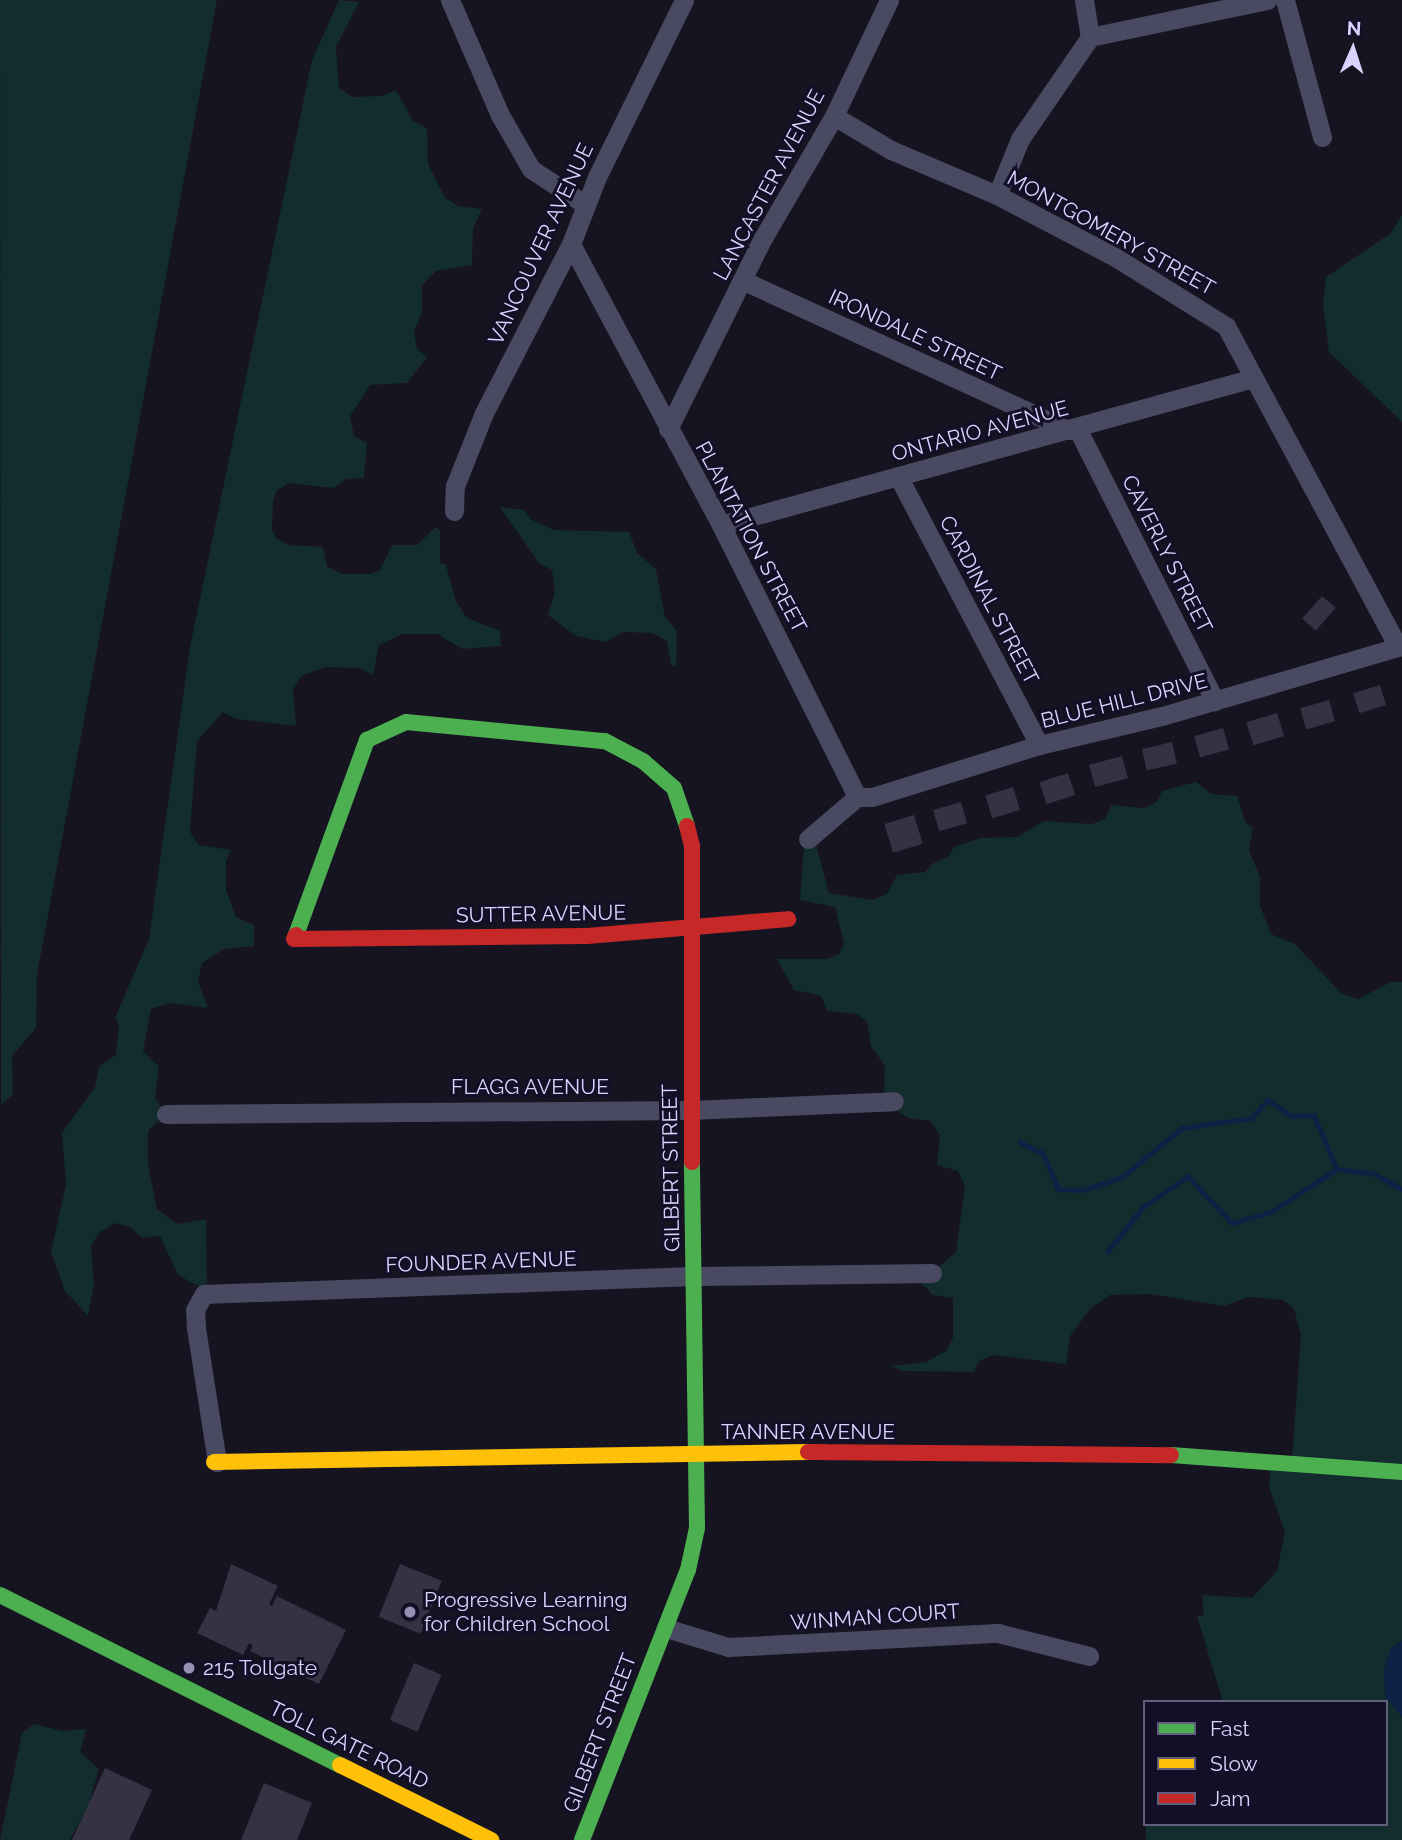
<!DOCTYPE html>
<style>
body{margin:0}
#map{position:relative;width:1402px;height:1840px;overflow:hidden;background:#161421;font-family:Raleway,sans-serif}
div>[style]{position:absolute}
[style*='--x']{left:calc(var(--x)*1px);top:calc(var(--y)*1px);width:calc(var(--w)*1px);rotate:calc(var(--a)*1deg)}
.green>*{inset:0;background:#132c2d}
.water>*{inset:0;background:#0d2144}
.stream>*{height:4.5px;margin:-2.25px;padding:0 2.25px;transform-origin:2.25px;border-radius:2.25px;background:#0d2144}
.building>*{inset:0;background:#343243;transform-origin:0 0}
.street>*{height:19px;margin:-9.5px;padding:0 9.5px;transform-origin:9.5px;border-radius:9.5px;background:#4a4962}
.fast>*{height:16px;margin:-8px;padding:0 8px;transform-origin:8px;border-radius:8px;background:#4caf50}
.slow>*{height:16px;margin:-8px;padding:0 8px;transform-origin:8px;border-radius:8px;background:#ffc107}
.jam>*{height:16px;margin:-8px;padding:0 8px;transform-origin:8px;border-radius:8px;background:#c62828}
.dots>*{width:19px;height:19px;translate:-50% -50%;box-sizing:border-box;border:4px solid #130f26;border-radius:50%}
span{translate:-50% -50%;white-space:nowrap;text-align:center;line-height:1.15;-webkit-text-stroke:6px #130f26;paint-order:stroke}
.street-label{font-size:21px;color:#d9d4ff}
.poi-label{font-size:21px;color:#d9d4ff}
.left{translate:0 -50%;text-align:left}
.legend{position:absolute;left:1143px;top:1700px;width:245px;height:126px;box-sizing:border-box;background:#130f26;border:2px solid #625e7d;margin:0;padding:9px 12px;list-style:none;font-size:21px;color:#d9d4ff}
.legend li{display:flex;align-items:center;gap:14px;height:35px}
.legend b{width:35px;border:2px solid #625e7d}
.north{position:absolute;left:1318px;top:14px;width:70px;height:70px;-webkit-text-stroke:5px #130f26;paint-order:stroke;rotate:3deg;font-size:19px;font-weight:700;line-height:28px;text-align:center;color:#d9d4ff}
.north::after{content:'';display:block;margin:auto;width:24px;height:32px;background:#d9d4ff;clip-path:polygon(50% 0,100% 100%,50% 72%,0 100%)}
</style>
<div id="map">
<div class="green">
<i style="clip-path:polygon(0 0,217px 0,37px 975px,36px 1028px,12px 1056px,13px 1095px,1px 1104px)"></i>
<i style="clip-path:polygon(339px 0,359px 2px,336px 47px,339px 88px,353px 97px,382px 96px,396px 90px,413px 121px,427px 128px,428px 164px,445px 198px,458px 206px,482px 209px,473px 229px,472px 265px,436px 271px,422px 285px,422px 312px,414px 332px,417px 349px,427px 357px,407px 383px,370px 385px,350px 416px,354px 436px,367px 443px,364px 478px,346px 479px,333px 488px,289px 483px,277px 490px,273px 502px,272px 530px,276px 538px,288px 545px,323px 547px,327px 566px,341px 574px,371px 574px,380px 570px,392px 545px,417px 545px,436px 527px,440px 531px,440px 563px,446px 565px,456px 601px,467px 618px,500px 631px,501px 646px,462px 649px,438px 634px,403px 634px,379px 645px,373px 675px,359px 668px,326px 667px,301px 676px,293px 690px,296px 726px,236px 719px,223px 712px,197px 741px,190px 832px,199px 845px,231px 850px,226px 861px,226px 890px,236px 917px,254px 925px,254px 946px,224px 949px,202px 963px,198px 981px,208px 1008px,170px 1003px,151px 1009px,143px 1051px,159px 1067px,155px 1098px,166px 1113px,148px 1131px,148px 1165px,157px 1209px,177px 1224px,206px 1219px,207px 1291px,178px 1275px,160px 1236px,142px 1238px,130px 1227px,115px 1223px,100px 1232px,91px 1246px,94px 1284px,88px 1316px,65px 1291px,51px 1252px,66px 1184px,62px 1133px,95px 1087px,99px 1066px,116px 1055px,119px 1025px,115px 1018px,149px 939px,190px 647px,312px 60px)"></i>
<i style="clip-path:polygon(1402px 215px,1402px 422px,1329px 352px,1323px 306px,1326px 277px,1391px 233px)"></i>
<i style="clip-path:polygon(500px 507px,525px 510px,530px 519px,554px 530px,629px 532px,637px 553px,656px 569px,665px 617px,677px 631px,676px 667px,671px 664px,667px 641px,653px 633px,624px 632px,606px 642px,576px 636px,548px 615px,555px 592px,552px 570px,539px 563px)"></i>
<i style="clip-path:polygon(1196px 782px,1211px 794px,1237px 796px,1246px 823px,1253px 827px,1249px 850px,1260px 877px,1260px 905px,1271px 934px,1295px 944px,1341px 993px,1358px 999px,1391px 982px,1402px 982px,1402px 1641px,1391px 1648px,1385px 1696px,1402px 1717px,1402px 1840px,1146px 1840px,1146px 1824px,1386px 1824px,1386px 1702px,1223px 1702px,1197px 1616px,1204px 1616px,1202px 1595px,1252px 1598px,1277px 1571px,1285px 1532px,1269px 1487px,1271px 1460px,1292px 1460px,1301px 1335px,1294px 1309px,1283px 1300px,1248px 1297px,1224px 1306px,1150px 1294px,1110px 1295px,1091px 1308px,1070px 1336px,1066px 1364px,994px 1355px,979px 1361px,974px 1372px,903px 1371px,891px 1366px,926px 1362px,946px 1351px,953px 1338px,953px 1298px,933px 1295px,921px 1283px,956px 1252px,965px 1186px,958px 1171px,937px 1165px,940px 1135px,930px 1121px,908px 1118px,884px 1102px,885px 1066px,871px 1046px,867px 1022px,857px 1014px,827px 1011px,821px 996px,794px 990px,777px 959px,827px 959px,839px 954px,844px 944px,835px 907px,800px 900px,804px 846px,814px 837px,829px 893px,872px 900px,887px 894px,897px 875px,925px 872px,932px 864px,949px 856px,954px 847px,980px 838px,1017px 837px,1044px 821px,1092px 824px,1105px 819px,1111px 805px,1144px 808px,1157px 802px,1162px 791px)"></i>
<i style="clip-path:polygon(34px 1724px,63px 1731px,86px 1729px,80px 1752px,99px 1769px,89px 1804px,70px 1840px,0 1840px,22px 1733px)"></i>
</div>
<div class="water">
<i style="clip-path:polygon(1402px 1641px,1402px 1717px,1385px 1696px,1384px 1670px,1391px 1648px)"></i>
</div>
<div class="stream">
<i style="--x:1020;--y:1142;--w:25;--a:26"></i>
<i style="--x:1043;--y:1153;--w:39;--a:67"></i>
<i style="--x:1058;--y:1189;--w:25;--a:2"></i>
<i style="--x:1083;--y:1190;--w:41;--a:-18.4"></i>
<i style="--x:1122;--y:1177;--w:77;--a:-39.2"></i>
<i style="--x:1182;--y:1128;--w:70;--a:-8.2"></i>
<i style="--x:1251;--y:1118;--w:25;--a:-47"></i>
<i style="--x:1268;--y:1100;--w:28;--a:35"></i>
<i style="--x:1291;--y:1116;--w:23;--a:-2"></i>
<i style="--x:1314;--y:1115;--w:59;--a:66.9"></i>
<i style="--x:1108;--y:1251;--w:55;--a:-51.7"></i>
<i style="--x:1142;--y:1208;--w:56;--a:-34.8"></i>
<i style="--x:1188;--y:1176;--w:64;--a:46.9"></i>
<i style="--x:1232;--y:1223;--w:41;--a:-15.8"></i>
<i style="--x:1271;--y:1212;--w:79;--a:-33.1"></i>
<i style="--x:1337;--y:1169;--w:38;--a:7"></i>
<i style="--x:1375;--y:1174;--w:31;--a:29"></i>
</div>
<div class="building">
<i style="left:1322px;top:596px;width:18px;height:30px;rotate:41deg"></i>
<i style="left:1380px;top:685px;width:21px;height:28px;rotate:73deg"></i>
<i style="left:1329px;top:700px;width:22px;height:30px;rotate:74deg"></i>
<i style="left:1277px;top:713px;width:24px;height:32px;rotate:73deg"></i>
<i style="left:1223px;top:728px;width:22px;height:30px;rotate:74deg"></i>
<i style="left:1172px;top:742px;width:22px;height:31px;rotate:77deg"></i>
<i style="left:1122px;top:756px;width:23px;height:34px;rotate:75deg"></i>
<i style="left:1068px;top:773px;width:23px;height:30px;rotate:72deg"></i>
<i style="left:1013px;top:787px;width:24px;height:29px;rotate:73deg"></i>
<i style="left:961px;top:802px;width:22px;height:29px;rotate:74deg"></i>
<i style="left:914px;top:815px;width:30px;height:31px;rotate:73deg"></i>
<i style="clip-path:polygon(231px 1564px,278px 1586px,269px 1604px,272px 1606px,277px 1596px,346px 1630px,319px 1684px,250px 1651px,253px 1645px,249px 1643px,243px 1655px,197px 1633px,210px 1608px,216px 1611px)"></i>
<i style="left:400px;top:1564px;width:45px;height:57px;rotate:22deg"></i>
<i style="left:414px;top:1663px;width:30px;height:62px;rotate:23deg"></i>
<i style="clip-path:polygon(105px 1768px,152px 1790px,129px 1840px,72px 1840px)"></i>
<i style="clip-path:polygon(264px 1783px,312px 1803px,297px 1840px,241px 1840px)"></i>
</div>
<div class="street">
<i style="--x:450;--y:0;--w:125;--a:66.5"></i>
<i style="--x:500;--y:115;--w:62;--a:60.1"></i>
<i style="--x:531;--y:169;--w:66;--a:33.2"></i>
<i style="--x:1084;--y:0;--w:37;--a:81"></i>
<i style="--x:1285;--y:0;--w:142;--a:74.9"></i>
<i style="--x:834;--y:116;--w:66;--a:30.8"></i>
<i style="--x:891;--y:150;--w:115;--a:23"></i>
<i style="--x:997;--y:195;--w:133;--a:27.7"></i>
<i style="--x:1115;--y:257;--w:131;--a:31.9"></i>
<i style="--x:1226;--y:326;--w:364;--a:61.8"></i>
<i style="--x:997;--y:195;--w:61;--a:-67.7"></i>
<i style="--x:1020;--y:139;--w:124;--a:-55.5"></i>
<i style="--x:1090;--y:37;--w:181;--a:-11.8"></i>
<i style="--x:571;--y:244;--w:319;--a:61.9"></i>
<i style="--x:721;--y:525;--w:304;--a:63.4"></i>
<i style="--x:742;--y:280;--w:359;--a:24.7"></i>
<i style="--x:1077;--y:428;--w:306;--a:63.2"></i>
<i style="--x:668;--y:429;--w:213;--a:-63.6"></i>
<i style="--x:763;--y:238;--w:141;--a:-59.8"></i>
<i style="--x:834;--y:116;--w:128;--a:-64.6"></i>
<i style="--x:898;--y:476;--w:304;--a:62.3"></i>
<i style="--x:454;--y:511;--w:25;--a:-88"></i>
<i style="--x:455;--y:486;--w:79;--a:-68.3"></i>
<i style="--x:484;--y:413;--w:190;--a:-62.8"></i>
<i style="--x:571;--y:244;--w:72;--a:-68.8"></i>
<i style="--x:597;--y:177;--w:197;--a:-63.8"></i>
<i style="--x:721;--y:525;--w:549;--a:-15.43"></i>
<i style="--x:857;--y:797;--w:15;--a:0"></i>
<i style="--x:872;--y:797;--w:175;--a:-17.3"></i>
<i style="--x:1039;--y:745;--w:126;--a:-13.3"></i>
<i style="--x:1162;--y:716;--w:250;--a:-16.3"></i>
<i style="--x:808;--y:839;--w:65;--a:-40.6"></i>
<i style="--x:166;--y:1114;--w:525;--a:-0.44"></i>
<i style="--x:691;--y:1110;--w:203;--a:-2.5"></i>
<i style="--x:217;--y:1462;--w:136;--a:-98.9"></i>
<i style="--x:196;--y:1328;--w:18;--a:-93"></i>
<i style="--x:195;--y:1310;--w:18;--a:-61"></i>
<i style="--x:204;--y:1294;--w:489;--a:-2.1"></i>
<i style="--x:693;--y:1276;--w:239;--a:-0.7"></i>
<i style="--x:666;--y:1628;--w:65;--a:17"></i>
<i style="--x:728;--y:1647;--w:270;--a:-3"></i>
<i style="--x:998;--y:1633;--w:94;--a:14.2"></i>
</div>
<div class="fast">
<i style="--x:296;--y:935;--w:208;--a:-70"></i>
<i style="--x:367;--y:740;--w:43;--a:-24.8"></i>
<i style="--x:406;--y:722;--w:200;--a:5.5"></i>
<i style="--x:605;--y:741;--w:43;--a:27.8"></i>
<i style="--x:643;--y:761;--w:41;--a:41.1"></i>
<i style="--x:674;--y:788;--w:40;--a:71.1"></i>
<i style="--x:1171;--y:1455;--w:232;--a:4.2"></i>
<i style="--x:0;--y:1595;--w:380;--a:26.6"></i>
<i style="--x:582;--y:1840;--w:290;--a:-68.6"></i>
<i style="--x:688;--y:1570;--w:43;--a:-77.9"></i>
<i style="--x:697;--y:1528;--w:366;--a:-90.8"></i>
</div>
<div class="slow">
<i style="--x:214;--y:1462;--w:594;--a:-0.96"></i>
<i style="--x:340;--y:1765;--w:169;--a:26.4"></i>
</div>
<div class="jam">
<i style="--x:687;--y:826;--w:21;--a:76"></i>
<i style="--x:692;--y:846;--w:316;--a:90"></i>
<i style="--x:296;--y:935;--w:4;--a:117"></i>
<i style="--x:294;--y:939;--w:293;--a:-0.6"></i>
<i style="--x:587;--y:936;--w:202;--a:-4.8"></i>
<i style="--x:808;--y:1452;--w:363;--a:0.5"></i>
</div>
<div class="dots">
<i style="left:410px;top:1612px;background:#9591b1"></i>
<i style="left:189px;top:1668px;background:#9591b1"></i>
</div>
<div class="street-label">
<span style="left:769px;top:185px;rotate:-62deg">LANCASTER AVENUE</span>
<span style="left:1111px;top:233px;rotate:29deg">MONTGOMERY STREET</span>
<span style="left:541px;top:244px;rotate:-65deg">VANCOUVER AVENUE</span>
<span style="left:915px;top:335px;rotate:25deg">IRONDALE STREET</span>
<span style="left:980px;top:431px;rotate:-15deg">ONTARIO AVENUE</span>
<span style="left:751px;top:537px;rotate:62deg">PLANTATION STREET</span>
<span style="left:1167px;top:554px;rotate:63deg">CAVERLY STREET</span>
<span style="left:989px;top:600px;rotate:62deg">CARDINAL STREET</span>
<span style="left:1124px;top:701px;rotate:-14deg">BLUE HILL DRIVE</span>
<span style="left:541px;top:914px;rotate:-1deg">SUTTER AVENUE</span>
<span style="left:530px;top:1087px">FLAGG AVENUE</span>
<span style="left:671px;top:1168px;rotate:-91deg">GILBERT STREET</span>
<span style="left:481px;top:1262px;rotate:-2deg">FOUNDER AVENUE</span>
<span style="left:808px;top:1432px">TANNER AVENUE</span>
<span style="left:875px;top:1617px;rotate:-4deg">WINMAN COURT</span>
<span style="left:600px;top:1733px;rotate:-69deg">GILBERT STREET</span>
<span style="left:349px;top:1745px;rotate:26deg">TOLL GATE ROAD</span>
</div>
<div class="poi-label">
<span class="left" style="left:424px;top:1612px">Progressive Learning<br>for Children School</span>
<span class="left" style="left:203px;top:1668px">215 Tollgate</span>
</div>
<ul class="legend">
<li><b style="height:9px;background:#4caf50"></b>Fast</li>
<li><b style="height:9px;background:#ffc107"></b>Slow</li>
<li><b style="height:9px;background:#c62828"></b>Jam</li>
</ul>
<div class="north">N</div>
</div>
